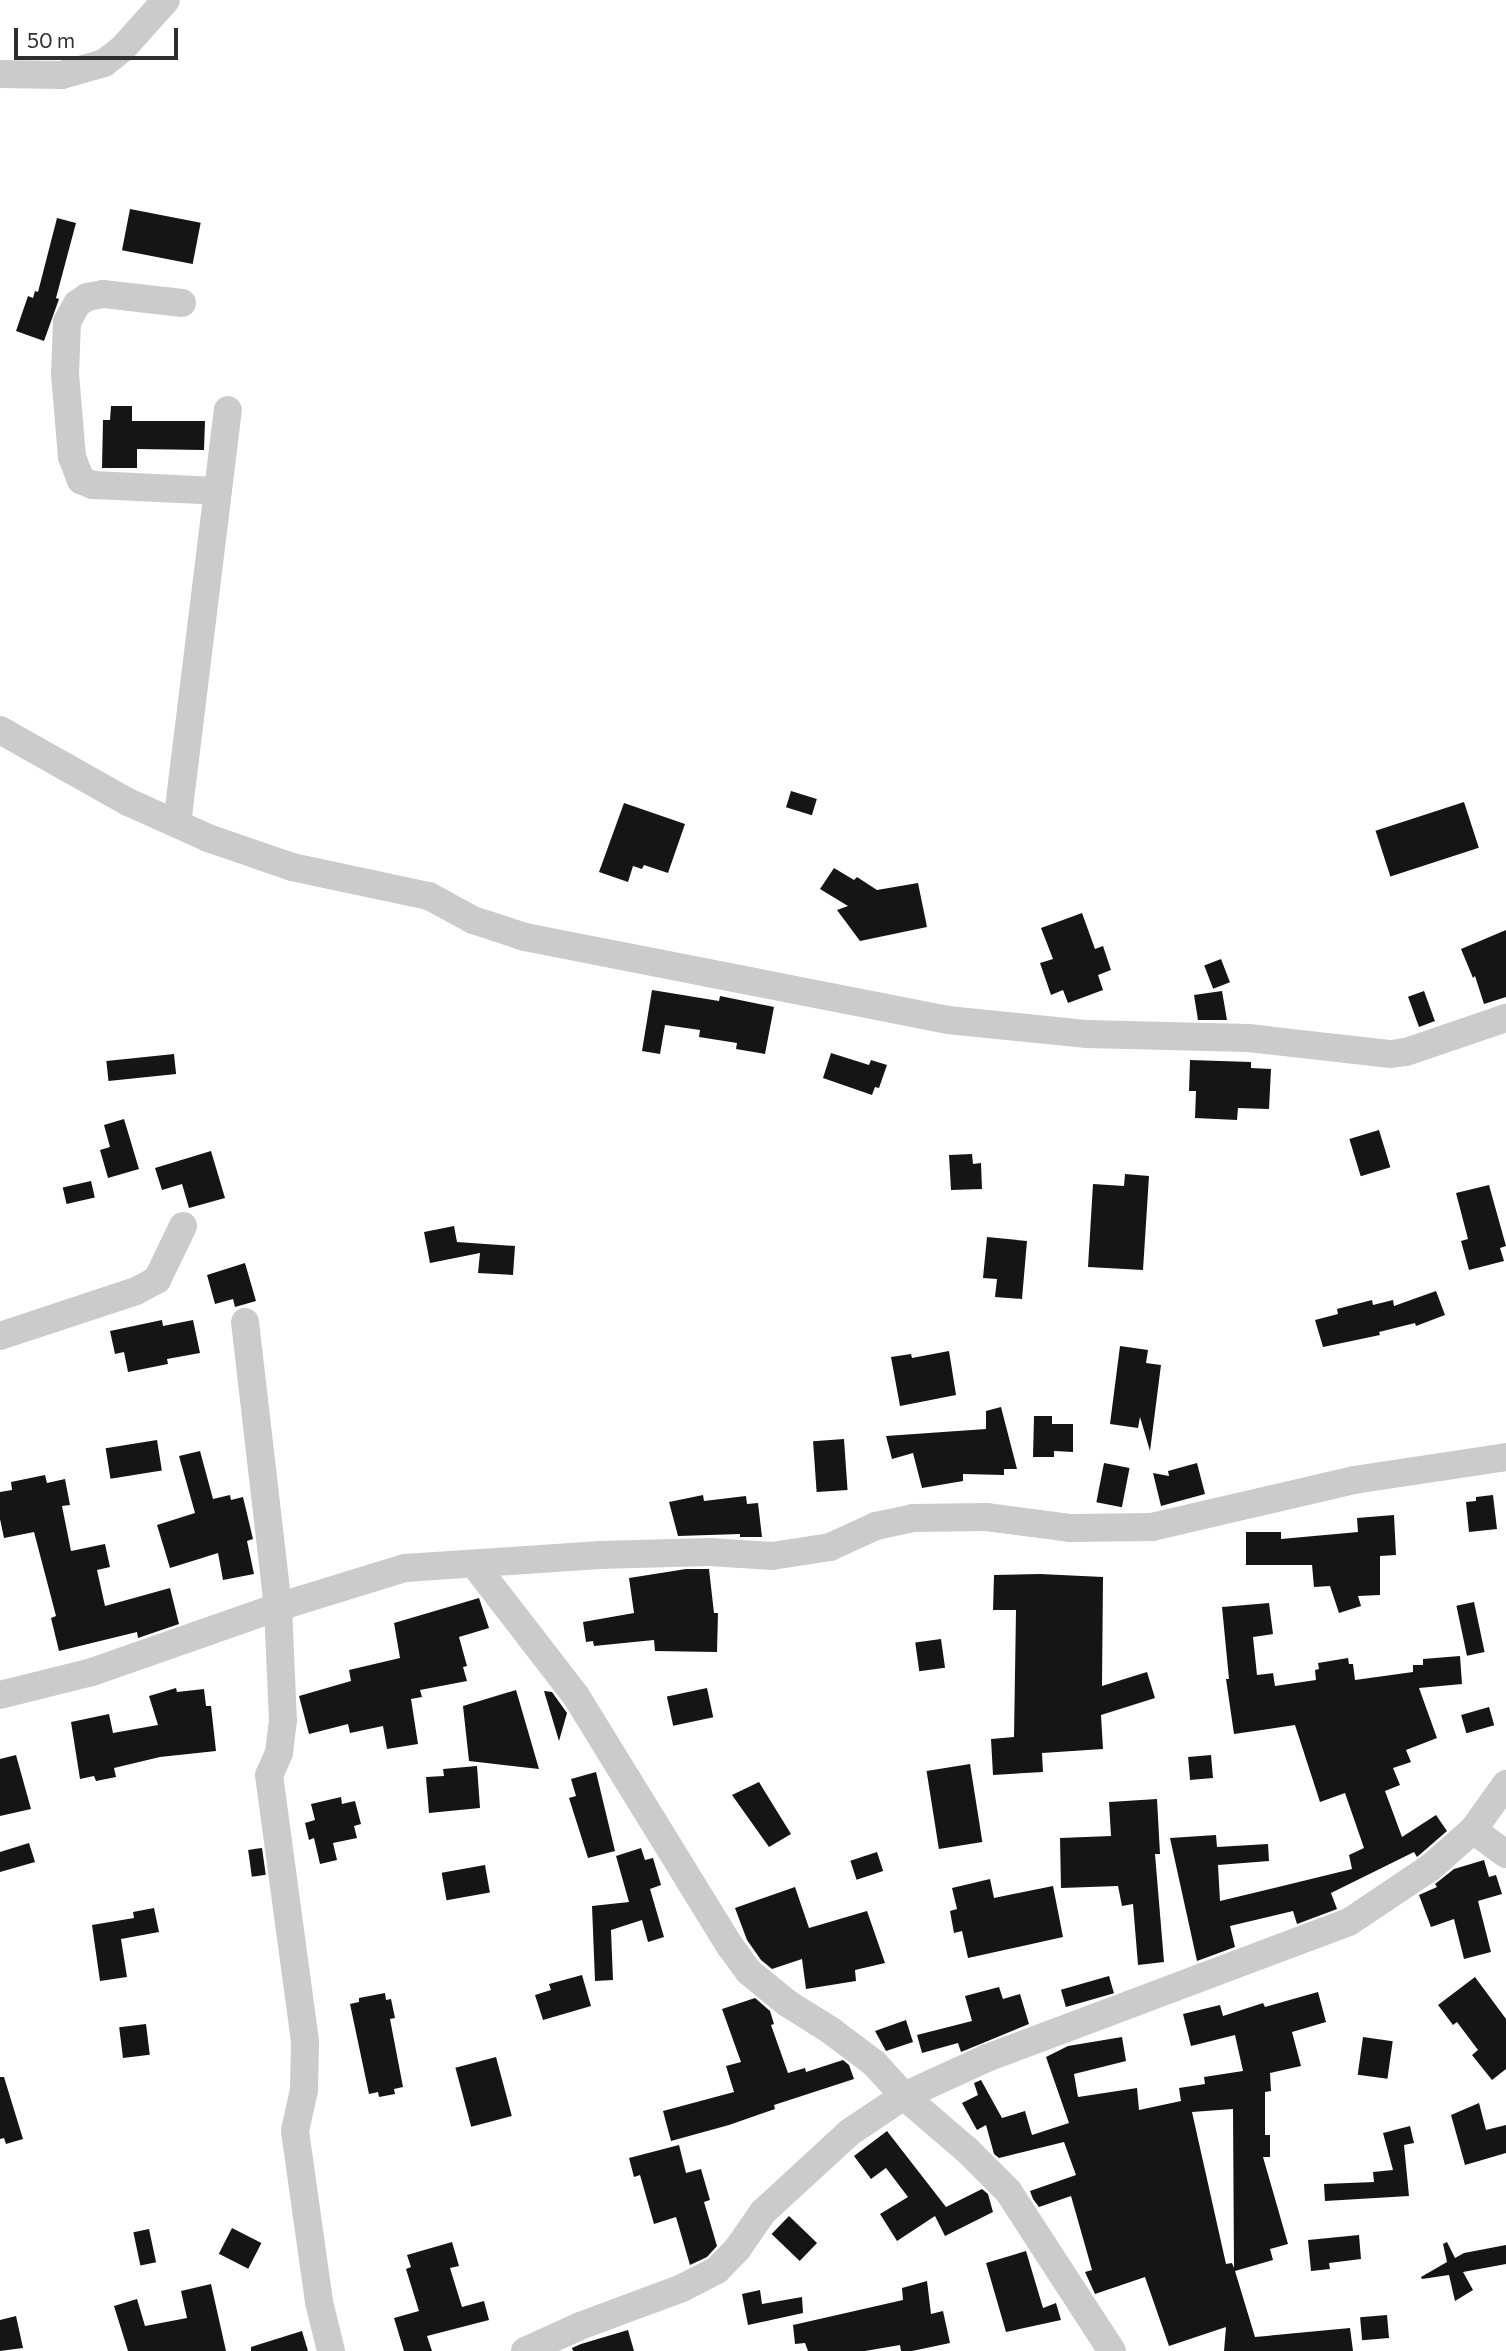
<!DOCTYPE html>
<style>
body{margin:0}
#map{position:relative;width:1506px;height:2351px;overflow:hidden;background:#fff;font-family:Commissioner,sans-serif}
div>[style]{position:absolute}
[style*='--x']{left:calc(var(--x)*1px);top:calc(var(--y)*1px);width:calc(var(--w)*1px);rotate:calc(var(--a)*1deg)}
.building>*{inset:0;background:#151515;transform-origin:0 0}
.minor>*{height:28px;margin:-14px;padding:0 14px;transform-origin:14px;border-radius:14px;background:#cbcbcb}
span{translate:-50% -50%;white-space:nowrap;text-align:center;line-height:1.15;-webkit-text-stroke:7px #fff;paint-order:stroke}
.scale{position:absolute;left:14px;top:28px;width:164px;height:32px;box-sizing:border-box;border:4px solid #2e2e2e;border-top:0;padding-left:9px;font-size:21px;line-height:24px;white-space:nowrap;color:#2e2e2e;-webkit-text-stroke:5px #fff;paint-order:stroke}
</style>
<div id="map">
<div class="building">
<i style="left:130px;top:209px;width:72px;height:42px;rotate:11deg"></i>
<i style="clip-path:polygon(57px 218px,76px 223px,56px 298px,59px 299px,44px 341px,16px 331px,28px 296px,33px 298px,35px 291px,38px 292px)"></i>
<i style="clip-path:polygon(111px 406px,132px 406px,132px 421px,205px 421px,204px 450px,137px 449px,137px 468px,102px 468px,103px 420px,110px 420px)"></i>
<i style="left:791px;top:791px;width:27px;height:17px;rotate:17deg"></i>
<i style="left:1464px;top:802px;width:48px;height:93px;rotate:72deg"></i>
<i style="clip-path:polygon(624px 803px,685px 824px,668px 873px,644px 865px,642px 869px,633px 866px,628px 882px,599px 872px)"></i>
<i style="clip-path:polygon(834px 868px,854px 880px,857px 877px,877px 890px,918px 883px,927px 927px,860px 941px,837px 910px,848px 906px,820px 889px)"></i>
<i style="clip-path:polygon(1082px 913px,1095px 949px,1103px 946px,1111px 970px,1098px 975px,1103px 990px,1068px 1003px,1063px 990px,1051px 995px,1040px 963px,1053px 959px,1041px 928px)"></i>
<i style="clip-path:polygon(1506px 930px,1506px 997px,1484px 1004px,1475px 976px,1473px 978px,1461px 949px)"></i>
<i style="left:1221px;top:959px;width:25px;height:18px;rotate:69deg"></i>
<i style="clip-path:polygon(652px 990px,719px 1001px,720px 996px,774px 1007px,765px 1054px,736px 1049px,737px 1043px,699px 1037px,700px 1030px,665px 1025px,660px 1054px,642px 1051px)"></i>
<i style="clip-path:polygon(1222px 991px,1227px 1020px,1198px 1020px,1194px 995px)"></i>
<i style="left:1424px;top:991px;width:32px;height:17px;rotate:70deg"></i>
<i style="clip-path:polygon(831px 1053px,869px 1065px,871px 1060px,887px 1065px,879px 1088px,875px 1087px,872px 1095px,823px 1078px)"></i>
<i style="left:174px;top:1054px;width:20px;height:68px;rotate:84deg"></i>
<i style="clip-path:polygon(1190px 1060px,1251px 1062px,1251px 1068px,1271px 1069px,1269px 1109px,1238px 1108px,1237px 1120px,1195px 1118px,1196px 1091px,1189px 1091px)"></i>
<i style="clip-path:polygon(124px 1119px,139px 1169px,108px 1178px,100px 1150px,110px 1147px,104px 1125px)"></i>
<i style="left:1379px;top:1130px;width:39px;height:31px;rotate:73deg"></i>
<i style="clip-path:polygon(211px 1151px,225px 1198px,189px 1208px,182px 1184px,162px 1190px,155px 1168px)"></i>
<i style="clip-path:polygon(972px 1154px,973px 1164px,981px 1163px,982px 1189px,951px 1190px,949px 1155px)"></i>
<i style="clip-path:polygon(1125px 1174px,1149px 1176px,1143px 1270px,1088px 1267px,1093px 1184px,1124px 1186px)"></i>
<i style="left:91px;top:1181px;width:17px;height:29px;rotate:77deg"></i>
<i style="clip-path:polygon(1489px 1185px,1506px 1246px,1500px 1248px,1504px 1261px,1469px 1270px,1461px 1241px,1468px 1239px,1456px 1193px)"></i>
<i style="clip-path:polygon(454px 1226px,457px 1242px,515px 1246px,513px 1275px,478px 1273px,480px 1253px,430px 1263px,424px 1232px)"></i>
<i style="clip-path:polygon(987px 1237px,1027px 1241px,1022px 1299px,995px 1297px,997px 1279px,983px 1278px)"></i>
<i style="clip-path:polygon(245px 1263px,256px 1301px,235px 1307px,233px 1299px,215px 1304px,207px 1275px)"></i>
<i style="clip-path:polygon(1436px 1291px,1445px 1315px,1416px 1326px,1415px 1323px,1379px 1332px,1380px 1335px,1323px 1347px,1315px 1320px,1338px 1314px,1337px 1309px,1372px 1300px,1373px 1305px,1393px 1300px,1394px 1306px)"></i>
<i style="clip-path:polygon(162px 1320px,163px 1326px,193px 1320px,200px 1353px,167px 1359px,168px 1364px,128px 1372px,124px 1352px,115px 1354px,110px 1331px)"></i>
<i style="clip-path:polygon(1120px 1346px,1148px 1350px,1146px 1363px,1161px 1365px,1150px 1451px,1140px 1417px,1138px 1428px,1110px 1424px)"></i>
<i style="clip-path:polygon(949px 1351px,956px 1395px,900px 1406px,891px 1357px,911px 1354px,912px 1358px)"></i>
<i style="clip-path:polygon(1001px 1407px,1017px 1469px,1004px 1469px,1004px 1475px,963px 1474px,963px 1481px,922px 1488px,913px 1453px,892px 1459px,886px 1436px,986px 1429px,986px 1411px)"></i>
<i style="clip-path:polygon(1034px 1416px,1052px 1416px,1052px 1424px,1073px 1424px,1073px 1452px,1054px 1451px,1054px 1457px,1033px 1457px)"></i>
<i style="left:844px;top:1439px;width:51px;height:31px;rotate:86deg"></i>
<i style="left:157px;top:1440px;width:31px;height:52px;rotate:81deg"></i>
<i style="clip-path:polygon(200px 1451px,213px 1499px,230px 1495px,231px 1500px,243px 1497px,253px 1539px,247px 1541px,254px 1574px,223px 1580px,218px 1553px,170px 1568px,157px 1525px,195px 1513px,179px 1456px)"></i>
<i style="left:1104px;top:1463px;width:26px;height:40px;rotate:11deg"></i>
<i style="clip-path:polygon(1197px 1463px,1205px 1494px,1161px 1506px,1153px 1473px,1169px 1476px,1168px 1471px)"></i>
<i style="clip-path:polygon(45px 1475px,47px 1483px,65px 1479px,70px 1505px,62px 1506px,71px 1551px,105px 1544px,110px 1567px,97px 1570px,105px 1606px,170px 1588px,179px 1624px,138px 1638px,137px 1632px,59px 1651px,51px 1618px,56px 1616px,34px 1532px,4px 1538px,0 1519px,0 1492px,12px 1490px,11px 1482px)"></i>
<i style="clip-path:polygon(703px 1495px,704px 1501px,746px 1496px,747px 1504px,758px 1503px,762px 1537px,740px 1537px,740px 1534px,678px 1536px,669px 1502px)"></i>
<i style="clip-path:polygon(1493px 1495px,1497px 1529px,1469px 1532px,1466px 1502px,1476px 1501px,1476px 1497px)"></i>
<i style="clip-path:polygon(1394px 1515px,1396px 1555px,1380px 1556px,1380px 1595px,1358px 1596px,1361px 1606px,1339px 1613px,1330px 1586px,1314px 1587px,1312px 1565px,1246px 1565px,1246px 1532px,1281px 1532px,1281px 1539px,1358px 1532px,1357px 1518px)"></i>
<i style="clip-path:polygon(686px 1569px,709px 1569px,714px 1613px,718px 1613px,717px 1652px,655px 1651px,654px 1640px,594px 1646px,593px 1641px,586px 1642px,583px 1622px,634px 1613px,629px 1578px)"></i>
<i style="clip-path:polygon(1040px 1574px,1103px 1577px,1102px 1686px,1147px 1672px,1155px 1698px,1101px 1715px,1103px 1749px,1042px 1753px,1043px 1772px,993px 1775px,991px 1739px,1014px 1737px,1016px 1610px,993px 1610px,994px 1575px)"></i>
<i style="clip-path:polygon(479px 1598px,489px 1628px,459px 1637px,467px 1666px,463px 1667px,467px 1681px,420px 1690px,422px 1697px,411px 1699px,418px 1744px,387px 1749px,383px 1726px,350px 1733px,348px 1724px,309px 1734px,299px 1696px,351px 1681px,349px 1670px,400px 1658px,394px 1623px)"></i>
<i style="left:1474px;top:1602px;width:51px;height:18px;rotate:78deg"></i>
<i style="clip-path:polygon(1269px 1603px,1273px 1634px,1253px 1637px,1257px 1675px,1273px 1673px,1275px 1686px,1316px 1680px,1315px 1670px,1319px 1669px,1318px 1663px,1348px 1658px,1349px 1664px,1353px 1664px,1355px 1680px,1413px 1672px,1413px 1665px,1423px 1665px,1423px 1659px,1460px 1656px,1462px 1684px,1419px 1688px,1437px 1738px,1406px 1750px,1411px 1762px,1393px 1768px,1400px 1785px,1385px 1791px,1402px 1837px,1436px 1815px,1447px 1831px,1417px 1857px,1414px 1852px,1331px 1893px,1337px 1909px,1297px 1924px,1293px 1911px,1230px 1926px,1235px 1947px,1197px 1961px,1170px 1838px,1216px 1835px,1217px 1847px,1268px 1844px,1269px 1861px,1218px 1865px,1220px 1901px,1352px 1869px,1349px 1855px,1364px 1848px,1345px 1793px,1320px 1802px,1295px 1725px,1234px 1734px,1226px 1679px,1229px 1679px,1222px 1607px)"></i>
<i style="left:941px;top:1639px;width:29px;height:26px;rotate:82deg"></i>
<i style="clip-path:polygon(176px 1688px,177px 1692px,204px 1689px,206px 1706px,211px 1706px,216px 1751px,160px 1757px,118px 1767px,114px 1768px,116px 1777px,96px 1781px,94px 1776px,80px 1779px,71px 1722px,109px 1714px,113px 1733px,158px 1725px,149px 1696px)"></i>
<i style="left:707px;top:1688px;width:30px;height:41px;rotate:78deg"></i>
<i style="clip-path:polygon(516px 1690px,539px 1769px,469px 1761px,463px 1706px)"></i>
<i style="clip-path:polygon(544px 1691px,552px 1692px,567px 1713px,559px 1741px)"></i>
<i style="left:1489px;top:1707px;width:19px;height:29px;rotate:74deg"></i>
<i style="clip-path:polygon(16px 1755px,31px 1809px,0 1816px,0 1759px)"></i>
<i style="left:1211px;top:1755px;width:23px;height:23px;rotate:85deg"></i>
<i style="left:970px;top:1764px;width:79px;height:44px;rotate:81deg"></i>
<i style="clip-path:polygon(477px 1766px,480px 1808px,429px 1813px,426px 1777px,444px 1776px,443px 1769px)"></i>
<i style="clip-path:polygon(596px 1772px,615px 1851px,588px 1858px,569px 1798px,576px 1796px,571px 1779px)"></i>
<i style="clip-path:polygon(759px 1782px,791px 1834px,769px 1847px,732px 1795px)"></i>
<i style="clip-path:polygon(341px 1797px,342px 1804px,355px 1801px,361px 1824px,354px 1826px,357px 1838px,333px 1843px,337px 1860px,320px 1864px,314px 1838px,309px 1840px,305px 1823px,315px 1820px,311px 1804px)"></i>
<i style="clip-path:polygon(1157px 1799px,1160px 1854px,1155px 1854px,1164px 1962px,1138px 1965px,1133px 1904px,1122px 1906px,1118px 1886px,1061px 1888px,1060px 1838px,1111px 1836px,1109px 1802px)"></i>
<i style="clip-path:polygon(29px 1843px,35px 1862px,0 1872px,0 1852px)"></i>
<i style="left:262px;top:1848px;width:27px;height:14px;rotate:82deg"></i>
<i style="clip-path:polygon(641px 1848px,645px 1860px,653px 1858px,661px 1885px,650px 1889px,664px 1937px,648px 1942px,642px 1920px,611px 1930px,613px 1980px,595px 1981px,592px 1906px,629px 1902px,616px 1856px)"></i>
<i style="left:877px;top:1852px;width:20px;height:28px;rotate:72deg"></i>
<i style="clip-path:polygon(1484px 1860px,1489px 1877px,1496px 1875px,1502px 1894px,1478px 1901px,1491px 1952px,1464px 1959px,1454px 1919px,1431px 1927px,1419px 1895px,1437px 1887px,1435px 1884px,1454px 1869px)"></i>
<i style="left:485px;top:1865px;width:28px;height:44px;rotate:80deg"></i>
<i style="clip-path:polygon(990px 1879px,994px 1898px,1053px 1886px,1063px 1937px,968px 1958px,962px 1931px,954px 1933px,950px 1911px,957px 1909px,952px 1888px)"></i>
<i style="clip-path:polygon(795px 1887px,809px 1928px,867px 1911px,885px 1963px,855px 1970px,856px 1981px,806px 1989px,802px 1959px,772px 1969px,761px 1960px,747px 1940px,735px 1908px)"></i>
<i style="clip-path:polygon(154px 1908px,159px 1932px,121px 1939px,127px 1977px,100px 1981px,92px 1925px,134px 1918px,133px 1912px)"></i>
<i style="clip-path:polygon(582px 1975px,591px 2006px,543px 2020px,535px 1995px,551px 1990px,549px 1984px)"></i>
<i style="left:1109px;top:1976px;width:18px;height:50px;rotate:74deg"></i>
<i style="clip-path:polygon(1475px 1977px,1506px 2019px,1506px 2069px,1492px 2080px,1472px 2055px,1478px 2050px,1457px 2022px,1453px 2025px,1438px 2005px)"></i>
<i style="clip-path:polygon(999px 1987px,1003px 1999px,1020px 1994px,1029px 2024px,961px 2052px,958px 2043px,922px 2053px,917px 2035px,972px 2021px,965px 1996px)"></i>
<i style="clip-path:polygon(evenodd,1318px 1992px,1326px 2022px,1292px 2032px,1301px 2066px,1270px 2073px,1271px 2091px,1265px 2092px,1265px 2135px,1270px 2135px,1270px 2157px,1263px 2157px,1288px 2244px,1270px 2249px,1273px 2260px,1235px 2271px,1255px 2337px,1350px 2328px,1353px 2351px,1224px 2351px,1226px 2327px,1169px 2346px,1145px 2277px,1095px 2294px,1085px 2272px,1092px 2270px,1071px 2196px,1039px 2207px,1033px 2199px,1030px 2191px,1076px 2175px,1064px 2142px,999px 2158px,994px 2154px,986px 2125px,977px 2130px,962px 2103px,978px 2095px,974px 2083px,981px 2080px,1002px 2118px,1025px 2111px,1032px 2135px,1069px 2123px,1046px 2057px,1068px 2046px,1122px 2037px,1126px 2061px,1074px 2074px,1078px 2097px,1137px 2088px,1139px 2110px,1181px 2101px,1179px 2088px,1205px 2084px,1204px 2077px,1243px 2071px,1235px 2035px,1191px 2046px,1183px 2014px,1220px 2005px,1223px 2016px,1263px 2003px,1265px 2007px,1318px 1992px,1233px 2109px,1234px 2268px,1232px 2263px,1226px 2264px,1192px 2112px,1233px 2109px)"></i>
<i style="clip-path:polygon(385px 1993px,386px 2000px,391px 1999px,395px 2018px,390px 2019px,403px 2087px,394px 2089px,395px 2094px,379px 2097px,378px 2092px,369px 2094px,350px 2004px,359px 2002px,359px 1998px)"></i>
<i style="clip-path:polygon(755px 1998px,770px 2011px,774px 2024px,771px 2025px,788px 2073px,805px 2068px,806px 2072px,843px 2060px,849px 2065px,854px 2079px,774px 2105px,775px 2109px,729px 2125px,671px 2141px,663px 2111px,734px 2092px,726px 2066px,741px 2062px,722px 2009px)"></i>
<i style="clip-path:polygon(906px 2020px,913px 2042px,886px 2051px,875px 2031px)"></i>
<i style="left:146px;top:2024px;width:31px;height:27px;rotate:83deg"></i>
<i style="left:1363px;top:2037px;width:30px;height:38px;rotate:8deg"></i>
<i style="left:496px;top:2057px;width:61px;height:42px;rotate:75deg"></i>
<i style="clip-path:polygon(0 2077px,4px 2077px,23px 2139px,6px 2144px,4px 2138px,0 2139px)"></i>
<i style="clip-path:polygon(1479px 2103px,1486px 2130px,1506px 2125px,1506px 2153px,1465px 2165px,1451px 2115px)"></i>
<i style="clip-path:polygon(1410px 2126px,1414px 2143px,1404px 2145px,1409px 2196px,1325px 2201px,1324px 2184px,1374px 2182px,1373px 2172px,1393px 2170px,1383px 2133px)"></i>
<i style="clip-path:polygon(887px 2131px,946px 2207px,982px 2189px,988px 2194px,993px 2212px,945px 2236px,935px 2216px,897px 2241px,880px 2214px,908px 2197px,886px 2168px,871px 2179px,854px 2156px)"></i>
<i style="clip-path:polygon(679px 2145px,686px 2173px,701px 2169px,710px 2200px,704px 2202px,717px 2246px,707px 2257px,690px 2265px,676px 2217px,654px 2224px,640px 2175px,634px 2177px,629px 2158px)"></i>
<i style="left:789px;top:2216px;width:39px;height:25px;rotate:44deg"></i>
<i style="left:232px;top:2228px;width:33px;height:29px;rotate:27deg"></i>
<i style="left:149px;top:2229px;width:34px;height:16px;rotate:78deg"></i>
<i style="clip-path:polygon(1359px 2235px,1361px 2259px,1329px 2263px,1330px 2269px,1311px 2271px,1308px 2240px)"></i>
<i style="clip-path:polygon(452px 2242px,459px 2266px,450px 2268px,462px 2307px,484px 2301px,489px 2320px,427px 2336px,432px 2351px,404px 2351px,394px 2318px,419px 2311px,406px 2269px,411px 2267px,407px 2255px)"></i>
<i style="clip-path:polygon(1447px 2242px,1455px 2258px,1464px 2253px,1506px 2245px,1506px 2264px,1463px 2272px,1473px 2290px,1455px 2301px,1449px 2275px,1422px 2279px,1421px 2277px,1447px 2262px,1443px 2244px)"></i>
<i style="clip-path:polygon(1026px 2251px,1043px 2308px,1056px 2303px,1061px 2320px,1006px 2332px,986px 2263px)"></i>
<i style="clip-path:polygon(927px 2281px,931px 2314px,943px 2311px,950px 2343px,912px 2351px,901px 2351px,900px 2345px,865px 2351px,808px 2351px,805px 2343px,795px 2344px,793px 2325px,903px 2300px,902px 2288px)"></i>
<i style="clip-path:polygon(211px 2284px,226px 2351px,128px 2351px,114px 2306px,137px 2299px,145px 2326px,187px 2318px,181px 2291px)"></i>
<i style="clip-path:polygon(760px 2290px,762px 2304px,802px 2297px,803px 2313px,748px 2325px,742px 2294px)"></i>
<i style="left:1387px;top:2315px;width:23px;height:27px;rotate:85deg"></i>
<i style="clip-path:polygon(16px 2316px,23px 2348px,0 2351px,0 2320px)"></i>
<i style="clip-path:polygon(628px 2330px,634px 2351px,573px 2351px,572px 2348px,581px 2344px)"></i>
<i style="clip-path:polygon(302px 2331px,308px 2351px,251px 2351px,251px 2347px)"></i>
</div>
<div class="minor">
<i style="--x:0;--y:74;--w:62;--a:0.9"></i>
<i style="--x:62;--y:75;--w:44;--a:-15.9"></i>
<i style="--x:104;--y:63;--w:24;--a:-38"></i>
<i style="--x:123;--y:48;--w:64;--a:-48.1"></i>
<i style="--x:182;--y:303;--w:80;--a:-173.5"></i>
<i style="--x:103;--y:294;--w:16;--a:169"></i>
<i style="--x:87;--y:297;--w:12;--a:145"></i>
<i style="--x:77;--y:304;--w:21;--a:119"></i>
<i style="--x:67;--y:322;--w:52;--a:92.2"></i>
<i style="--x:65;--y:374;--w:83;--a:85.2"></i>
<i style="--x:72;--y:457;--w:25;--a:69"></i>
<i style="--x:81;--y:480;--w:13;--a:23"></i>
<i style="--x:93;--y:485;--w:125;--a:2.7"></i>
<i style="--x:0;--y:730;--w:147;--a:29.4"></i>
<i style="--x:128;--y:802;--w:88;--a:24.2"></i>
<i style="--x:208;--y:838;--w:89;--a:19"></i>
<i style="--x:292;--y:867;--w:140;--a:12"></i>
<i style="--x:429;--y:896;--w:50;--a:28.6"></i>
<i style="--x:473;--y:920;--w:55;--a:18.1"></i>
<i style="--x:525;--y:937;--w:431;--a:11.1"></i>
<i style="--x:948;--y:1020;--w:140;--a:5.8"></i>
<i style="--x:1087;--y:1034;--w:161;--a:1.4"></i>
<i style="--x:1248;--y:1038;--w:144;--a:6.4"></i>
<i style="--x:1391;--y:1054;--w:15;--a:-8"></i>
<i style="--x:1406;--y:1052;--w:106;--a:-18.8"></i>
<i style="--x:177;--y:824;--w:417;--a:-83"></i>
<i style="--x:245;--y:1322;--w:287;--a:83.4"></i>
<i style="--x:278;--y:1607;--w:113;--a:87.5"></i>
<i style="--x:283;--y:1720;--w:33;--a:97"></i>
<i style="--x:279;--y:1753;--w:24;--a:114"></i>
<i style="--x:269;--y:1775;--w:270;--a:82.3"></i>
<i style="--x:305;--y:2043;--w:47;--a:91.2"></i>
<i style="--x:304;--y:2090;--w:42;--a:102.4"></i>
<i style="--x:295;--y:2131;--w:173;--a:82"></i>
<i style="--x:319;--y:2302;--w:50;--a:76.2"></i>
<i style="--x:0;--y:1336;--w:143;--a:-18.3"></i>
<i style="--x:136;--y:1291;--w:24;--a:-28"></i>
<i style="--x:157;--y:1280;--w:60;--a:-64.3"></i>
<i style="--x:474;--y:1564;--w:167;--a:52.3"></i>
<i style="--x:576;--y:1696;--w:294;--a:58.4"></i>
<i style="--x:730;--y:1946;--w:32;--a:54"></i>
<i style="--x:749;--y:1972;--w:49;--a:39.2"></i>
<i style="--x:787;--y:2003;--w:51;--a:32.1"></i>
<i style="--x:830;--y:2030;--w:55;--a:36.9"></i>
<i style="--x:874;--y:2063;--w:45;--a:47.7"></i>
<i style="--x:904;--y:2096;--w:83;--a:40.6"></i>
<i style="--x:967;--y:2150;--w:58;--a:45"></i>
<i style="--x:1008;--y:2191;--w:191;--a:57"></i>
<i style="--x:0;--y:1695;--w:95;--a:-14"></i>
<i style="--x:92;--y:1672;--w:197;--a:-19.3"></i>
<i style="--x:278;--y:1607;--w:133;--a:-17.1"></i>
<i style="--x:405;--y:1568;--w:195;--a:-3.8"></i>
<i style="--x:600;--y:1555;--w:109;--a:-1.6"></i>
<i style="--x:709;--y:1552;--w:63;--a:3.6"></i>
<i style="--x:772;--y:1556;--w:59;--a:-8.8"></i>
<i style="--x:830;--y:1547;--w:51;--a:-24.5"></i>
<i style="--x:876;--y:1526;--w:38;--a:-12"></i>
<i style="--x:913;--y:1518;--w:73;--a:-0.8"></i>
<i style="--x:986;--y:1517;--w:86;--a:7.4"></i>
<i style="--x:1071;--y:1528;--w:81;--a:-0.7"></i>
<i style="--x:1152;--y:1527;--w:207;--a:-13.1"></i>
<i style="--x:1354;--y:1480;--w:154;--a:-8.6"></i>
<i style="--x:1473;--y:1830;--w:41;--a:36"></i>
<i style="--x:525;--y:2351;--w:60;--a:-24.4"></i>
<i style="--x:580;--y:2326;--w:109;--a:-20.4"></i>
<i style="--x:682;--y:2288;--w:39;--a:-27"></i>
<i style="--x:717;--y:2270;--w:30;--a:-46"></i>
<i style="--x:738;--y:2248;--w:44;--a:-55.2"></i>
<i style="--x:763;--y:2212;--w:118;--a:-42.6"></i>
<i style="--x:850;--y:2132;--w:65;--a:-33.7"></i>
<i style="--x:904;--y:2096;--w:91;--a:-24.6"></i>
<i style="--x:987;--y:2058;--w:387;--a:-20.6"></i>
<i style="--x:1349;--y:1922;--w:99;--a:-33.9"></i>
<i style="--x:1431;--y:1867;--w:56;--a:-41.4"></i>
<i style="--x:1473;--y:1830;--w:57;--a:-54.3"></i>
</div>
<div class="scale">50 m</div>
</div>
